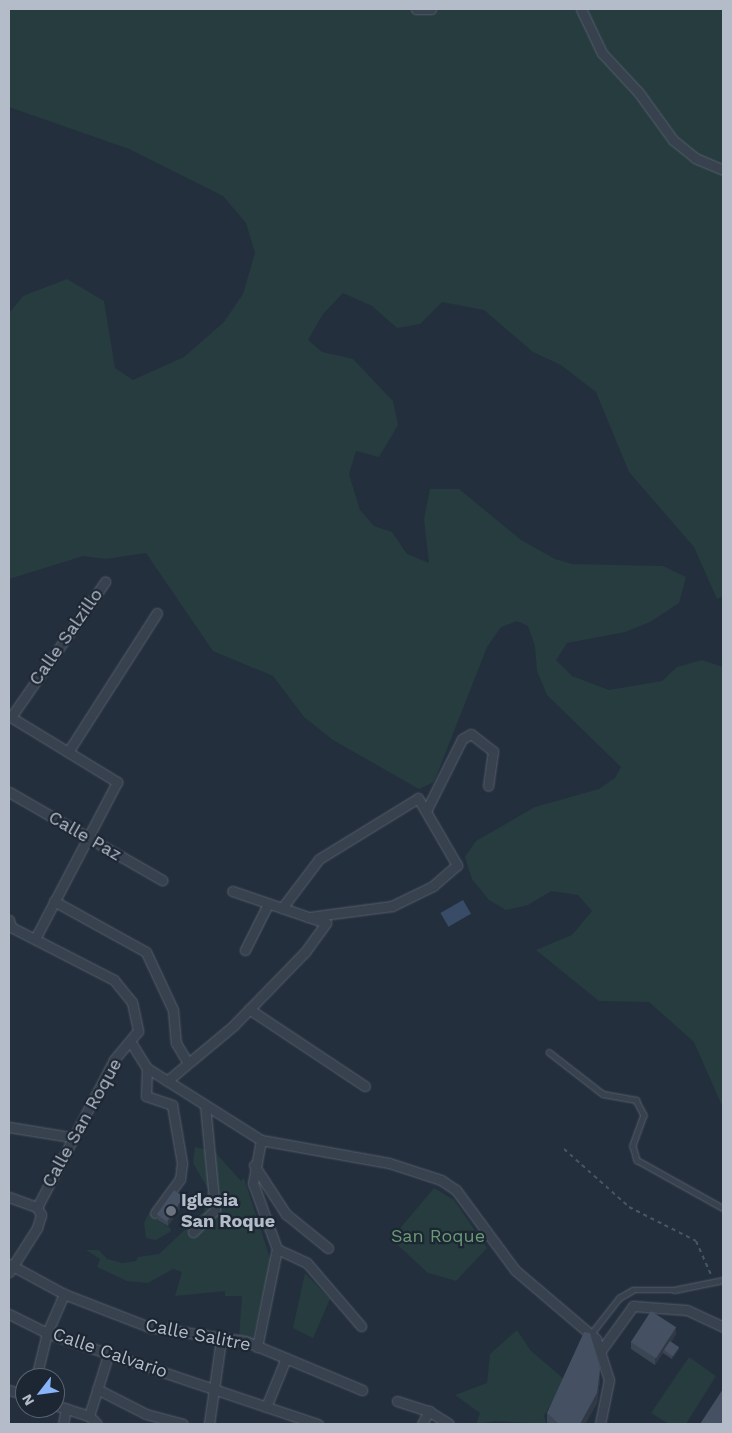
<!DOCTYPE html>
<style>
body{margin:0}
#map{position:relative;width:732px;height:1433px;overflow:hidden;background:#242f3e;font-family:"Work Sans",sans-serif}
div>[style]{position:absolute}
[style*='--x']{left:calc(var(--x)*1px);top:calc(var(--y)*1px);width:calc(var(--w)*1px);rotate:calc(var(--a)*1deg)}
.green>*{inset:0;background:#263c3f}
.water>*{inset:0;background:#394c67;transform-origin:0 0}
.path>*{height:2px;margin-top:-1px;transform-origin:0;background:repeating-linear-gradient(90deg,#44595c 0 4px,transparent 0 8px)}
.roads{filter:drop-shadow(0 0 1px #565f6c) drop-shadow(0 0 1px #565f6c)}
.lane>*{height:4.5px;margin:-2.25px;padding:0 2.25px;transform-origin:2.25px;border-radius:2.25px;background:#38414e}
.street>*{height:9px;margin:-4.5px;padding:0 4.5px;transform-origin:4.5px;border-radius:4.5px;background:#38414e}
.wall>*{inset:0;background:#3b4654}
.shaded-wall>*{inset:0;background:#303945}
.building>*{inset:0;background:#455162;transform-origin:0 0}
.dots>*{width:14px;height:14px;translate:-50% -50%;box-sizing:border-box;border:2px solid #1d2633;border-radius:50%}
span{translate:-50% -50%;white-space:nowrap;text-align:center;line-height:1.15;-webkit-text-stroke:4.5px #1d2633;paint-order:stroke}
.street-label{font-size:18px;color:#b4bcc9}
.poi-label{font-size:18px;color:#b4bcc9;font-weight:700}
.left{translate:0 -50%;text-align:left}
.park-label{font-size:18px;color:#6b9a76}
.frame{position:absolute;inset:0;border:10px solid #b4bcc9;pointer-events:none}
.north{position:absolute;left:15px;top:1368px;width:50px;height:50px;box-sizing:border-box;background:#1d2633;border:1px solid #59626f;border-radius:50%;rotate:240deg;font-size:14px;font-weight:700;line-height:20px;text-align:center;color:#b4bcc9}
.north::after{content:'';display:block;margin:auto;width:18px;height:22px;background:#8ab4f8;clip-path:polygon(50% 0,100% 100%,50% 72%,0 100%)}
</style>
<div id="map">
<div class="green">
<i style="clip-path:polygon(9px 9px,723px 9px,723px 596px,717px 599px,694px 547px,629px 472px,596px 392px,561px 365px,533px 352px,484px 310px,442px 302px,420px 324px,397px 328px,372px 306px,343px 293px,323px 314px,308px 340px,322px 352px,353px 359px,393px 401px,398px 425px,379px 457px,356px 451px,349px 474px,360px 510px,374px 526px,392px 532px,407px 554px,429px 563px,424px 519px,430px 489px,459px 489px,521px 540px,555px 559px,572px 564px,663px 566px,686px 577px,679px 603px,650px 622px,625px 632px,567px 643px,556px 660px,572px 676px,609px 690px,662px 681px,677px 667px,702px 660px,723px 667px,723px 1108px,694px 1042px,649px 1002px,599px 1001px,536px 950px,572px 935px,592px 911px,578px 895px,551px 891px,528px 905px,506px 910px,489px 900px,472px 879px,465px 857px,476px 841px,535px 807px,599px 789px,615px 778px,621px 767px,547px 695px,537px 671px,535px 646px,528px 626px,517px 621px,501px 627px,487px 647px,434px 782px,419px 789px,333px 740px,304px 717px,273px 676px,213px 651px,146px 553px,106px 559px,83px 556px,9px 579px,10px 312px,23px 296px,67px 279px,104px 301px,115px 368px,133px 380px,184px 357px,224px 322px,243px 294px,255px 253px,246px 223px,223px 196px,129px 149px,9px 107px)"></i>
<i style="clip-path:polygon(195px 1147px,215px 1152px,241px 1181px,244px 1178px,271px 1261px,252px 1341px,239px 1337px,242px 1296px,225px 1296px,225px 1291px,175px 1296px,182px 1272px,173px 1269px,148px 1283px,127px 1281px,97px 1267px,100px 1259px,86px 1250px,99px 1250px,107px 1259px,122px 1263px,136px 1261px,138px 1257px,159px 1254px,193px 1222px,204px 1211px,208px 1189px,193px 1163px)"></i>
<i style="clip-path:polygon(434px 1188px,454px 1200px,487px 1248px,456px 1281px,428px 1273px,391px 1239px)"></i>
<i style="clip-path:polygon(149px 1213px,171px 1229px,170px 1232px,156px 1240px,146px 1238px,144px 1223px)"></i>
<i style="clip-path:polygon(305px 1273px,330px 1299px,313px 1338px,293px 1328px)"></i>
<i style="clip-path:polygon(517px 1330px,531px 1351px,565px 1380px,544px 1416px,546px 1424px,496px 1421px,476px 1424px,480px 1413px,455px 1395px,487px 1383px,490px 1354px)"></i>
<i style="clip-path:polygon(689px 1357px,716px 1376px,686px 1424px,669px 1424px,651px 1413px)"></i>
</div>
<div class="water">
<i style="left:463px;top:900px;width:16px;height:26px;rotate:60deg"></i>
</div>
<div class="path">
<i style="--x:564;--y:1149;--w:87;--a:41.7"></i>
<i style="--x:629;--y:1207;--w:75;--a:26.9"></i>
<i style="--x:696;--y:1241;--w:36;--a:66"></i>
</div>
<div class="roads">
<div class="lane">
<i style="--x:549;--y:1052;--w:68;--a:37.9"></i>
<i style="--x:603;--y:1094;--w:34;--a:10"></i>
<i style="--x:636;--y:1100;--w:17;--a:62"></i>
<i style="--x:644;--y:1115;--w:33;--a:110"></i>
<i style="--x:633;--y:1146;--w:15;--a:74"></i>
<i style="--x:637;--y:1160;--w:98;--a:29.2"></i>
<i style="--x:591;--y:1334;--w:46;--a:-52.1"></i>
<i style="--x:619;--y:1298;--w:16;--a:-30"></i>
<i style="--x:633;--y:1290;--w:41;--a:0"></i>
<i style="--x:674;--y:1290;--w:50;--a:-11.5"></i>
</div>
<div class="street">
<i style="--x:416;--y:9;--w:15;--a:0"></i>
<i style="--x:581;--y:9;--w:49;--a:64.5"></i>
<i style="--x:602;--y:53;--w:54;--a:47.2"></i>
<i style="--x:639;--y:93;--w:58;--a:54.1"></i>
<i style="--x:673;--y:140;--w:28;--a:39"></i>
<i style="--x:695;--y:158;--w:30;--a:23"></i>
<i style="--x:9;--y:716;--w:127;--a:31.4"></i>
<i style="--x:117;--y:782;--w:177;--a:117.6"></i>
<i style="--x:11;--y:717;--w:165;--a:-55.2"></i>
<i style="--x:68;--y:752;--w:165;--a:-57.4"></i>
<i style="--x:9;--y:792;--w:177;--a:29.9"></i>
<i style="--x:426;--y:811;--w:80;--a:-63.4"></i>
<i style="--x:462;--y:739;--w:10;--a:-29"></i>
<i style="--x:471;--y:734;--w:28;--a:38"></i>
<i style="--x:493;--y:751;--w:35;--a:98"></i>
<i style="--x:54;--y:901;--w:105;--a:29"></i>
<i style="--x:146;--y:952;--w:64;--a:65"></i>
<i style="--x:173;--y:1010;--w:33;--a:85"></i>
<i style="--x:176;--y:1043;--w:23;--a:59"></i>
<i style="--x:282;--y:908;--w:61;--a:-52.9"></i>
<i style="--x:319;--y:859;--w:116;--a:-31.6"></i>
<i style="--x:418;--y:798;--w:78;--a:59.8"></i>
<i style="--x:457;--y:865;--w:32;--a:139"></i>
<i style="--x:433;--y:886;--w:46;--a:154"></i>
<i style="--x:392;--y:906;--w:85;--a:172.5"></i>
<i style="--x:9;--y:920;--w:7;--a:74"></i>
<i style="--x:11;--y:927;--w:116;--a:27.2"></i>
<i style="--x:114;--y:980;--w:28;--a:51"></i>
<i style="--x:132;--y:1002;--w:30;--a:78"></i>
<i style="--x:138;--y:1031;--w:38;--a:130"></i>
<i style="--x:114;--y:1060;--w:166;--a:117.6"></i>
<i style="--x:245;--y:950;--w:51;--a:-63.4"></i>
<i style="--x:249;--y:1009;--w:139;--a:33.6"></i>
<i style="--x:130;--y:1041;--w:32;--a:58"></i>
<i style="--x:147;--y:1068;--w:135;--a:32.3"></i>
<i style="--x:261;--y:1140;--w:130;--a:10.2"></i>
<i style="--x:389;--y:1163;--w:55;--a:18.1"></i>
<i style="--x:441;--y:1180;--w:18;--a:34"></i>
<i style="--x:456;--y:1190;--w:99;--a:53.6"></i>
<i style="--x:515;--y:1270;--w:106;--a:40.4"></i>
<i style="--x:596;--y:1339;--w:43;--a:72.4"></i>
<i style="--x:609;--y:1380;--w:45;--a:101.6"></i>
<i style="--x:147;--y:1068;--w:28;--a:92"></i>
<i style="--x:146;--y:1096;--w:28;--a:19"></i>
<i style="--x:172;--y:1105;--w:59;--a:80.2"></i>
<i style="--x:182;--y:1163;--w:16;--a:97"></i>
<i style="--x:180;--y:1179;--w:42;--a:126.3"></i>
<i style="--x:167;--y:1081;--w:86;--a:-39.8"></i>
<i style="--x:233;--y:1026;--w:103;--a:-45.8"></i>
<i style="--x:305;--y:952;--w:36;--a:-54"></i>
<i style="--x:326;--y:923;--w:99;--a:-161.2"></i>
<i style="--x:9;--y:1127;--w:63;--a:9.2"></i>
<i style="--x:261;--y:1140;--w:44;--a:100.5"></i>
<i style="--x:253;--y:1183;--w:70;--a:70"></i>
<i style="--x:254;--y:1165;--w:59;--a:56.9"></i>
<i style="--x:286;--y:1214;--w:54;--a:39"></i>
<i style="--x:9;--y:1197;--w:30;--a:20"></i>
<i style="--x:193;--y:1232;--w:31;--a:-45"></i>
<i style="--x:215;--y:1210;--w:105;--a:-95.4"></i>
<i style="--x:277;--y:1249;--w:33;--a:25"></i>
<i style="--x:307;--y:1263;--w:83;--a:49.4"></i>
<i style="--x:9;--y:1264;--w:63;--a:28.6"></i>
<i style="--x:64;--y:1294;--w:91;--a:21.2"></i>
<i style="--x:149;--y:1327;--w:97;--a:8.3"></i>
<i style="--x:245;--y:1341;--w:127;--a:22.7"></i>
<i style="--x:9;--y:1272;--w:52;--a:-57.5"></i>
<i style="--x:37;--y:1228;--w:14;--a:-73"></i>
<i style="--x:41;--y:1215;--w:9;--a:-117"></i>
<i style="--x:9;--y:1314;--w:42;--a:26.6"></i>
<i style="--x:47;--y:1333;--w:286;--a:18.6"></i>
<i style="--x:257;--y:1347;--w:100;--a:-78.5"></i>
<i style="--x:602;--y:1349;--w:53;--a:-54.2"></i>
<i style="--x:633;--y:1306;--w:54;--a:4.2"></i>
<i style="--x:687;--y:1310;--w:40;--a:25"></i>
<i style="--x:36;--y:1378;--w:46;--a:-76.3"></i>
<i style="--x:47;--y:1333;--w:43;--a:-66.4"></i>
<i style="--x:97;--y:1389;--w:55;--a:27"></i>
<i style="--x:146;--y:1414;--w:38;--a:15"></i>
<i style="--x:9;--y:1390;--w:17;--a:17"></i>
<i style="--x:397;--y:1401;--w:35;--a:18"></i>
<i style="--x:430;--y:1412;--w:22;--a:32"></i>
<i style="--x:55;--y:1405;--w:36;--a:18"></i>
<i style="--x:89;--y:1416;--w:11;--a:45"></i>
<i style="--x:266;--y:1407;--w:53;--a:-67.8"></i>
<i style="--x:89;--y:1416;--w:67;--a:-72.6"></i>
<i style="--x:63;--y:1424;--w:16;--a:-79"></i>
<i style="--x:209;--y:1424;--w:85;--a:-81.9"></i>
<i style="--x:422;--y:1424;--w:15;--a:-62"></i>
</div>
</div>
<div class="wall">
<i style="clip-path:polygon(184px 1202px,168px 1226px,158px 1220px,158px 1215px)"></i>
<i style="clip-path:polygon(676px 1334px,671px 1342px,679px 1349px,672px 1359px,663px 1353px,655px 1365px,631px 1349px,631px 1342px)"></i>
<i style="clip-path:polygon(600px 1379px,597px 1403px,585px 1424px,549px 1424px,547px 1423px,547px 1413px)"></i>
</div>
<div class="shaded-wall">
<i style="clip-path:polygon(184px 1197px,184px 1202px,168px 1226px,168px 1221px)"></i>
<i style="clip-path:polygon(676px 1327px,676px 1334px,665px 1351px,663px 1350px,663px 1353px,655px 1365px,655px 1358px)"></i>
<i style="clip-path:polygon(679px 1347px,679px 1349px,672px 1359px,672px 1356px)"></i>
<i style="clip-path:polygon(600px 1369px,600px 1379px,597px 1403px,585px 1424px,580px 1424px)"></i>
</div>
<div class="building">
<i style="left:174px;top:1190px;width:12px;height:30px;rotate:35deg"></i>
<i style="left:651px;top:1311px;width:30px;height:37px;rotate:33deg"></i>
<i style="clip-path:polygon(584px 1332px,590px 1333px,600px 1369px,597px 1393px,580px 1424px,559px 1424px,547px 1413px)"></i>
<i style="left:670px;top:1341px;width:11px;height:11px;rotate:34deg"></i>
<i style="clip-path:polygon(723px 1389px,723px 1424px,700px 1424px)"></i>
</div>
<div class="dots">
<i style="left:171px;top:1211px;background:#6b7280"></i>
</div>
<div class="street-label">
<span style="left:66px;top:637px;rotate:-55deg">Calle Salzillo</span>
<span style="left:85px;top:836px;rotate:30deg">Calle Paz</span>
<span style="left:82px;top:1123px;rotate:-61deg">Calle San Roque</span>
<span style="left:198px;top:1335px;rotate:11deg">Calle Salitre</span>
<span style="left:110px;top:1353px;rotate:19deg">Calle Calvario</span>
</div>
<div class="poi-label">
<span class="left" style="left:181px;top:1211px">Iglesia<br>San Roque</span>
</div>
<div class="park-label">
<span style="left:438px;top:1236px">San Roque</span>
</div>
<div class="frame"></div>
<div class="north">N</div>
</div>
